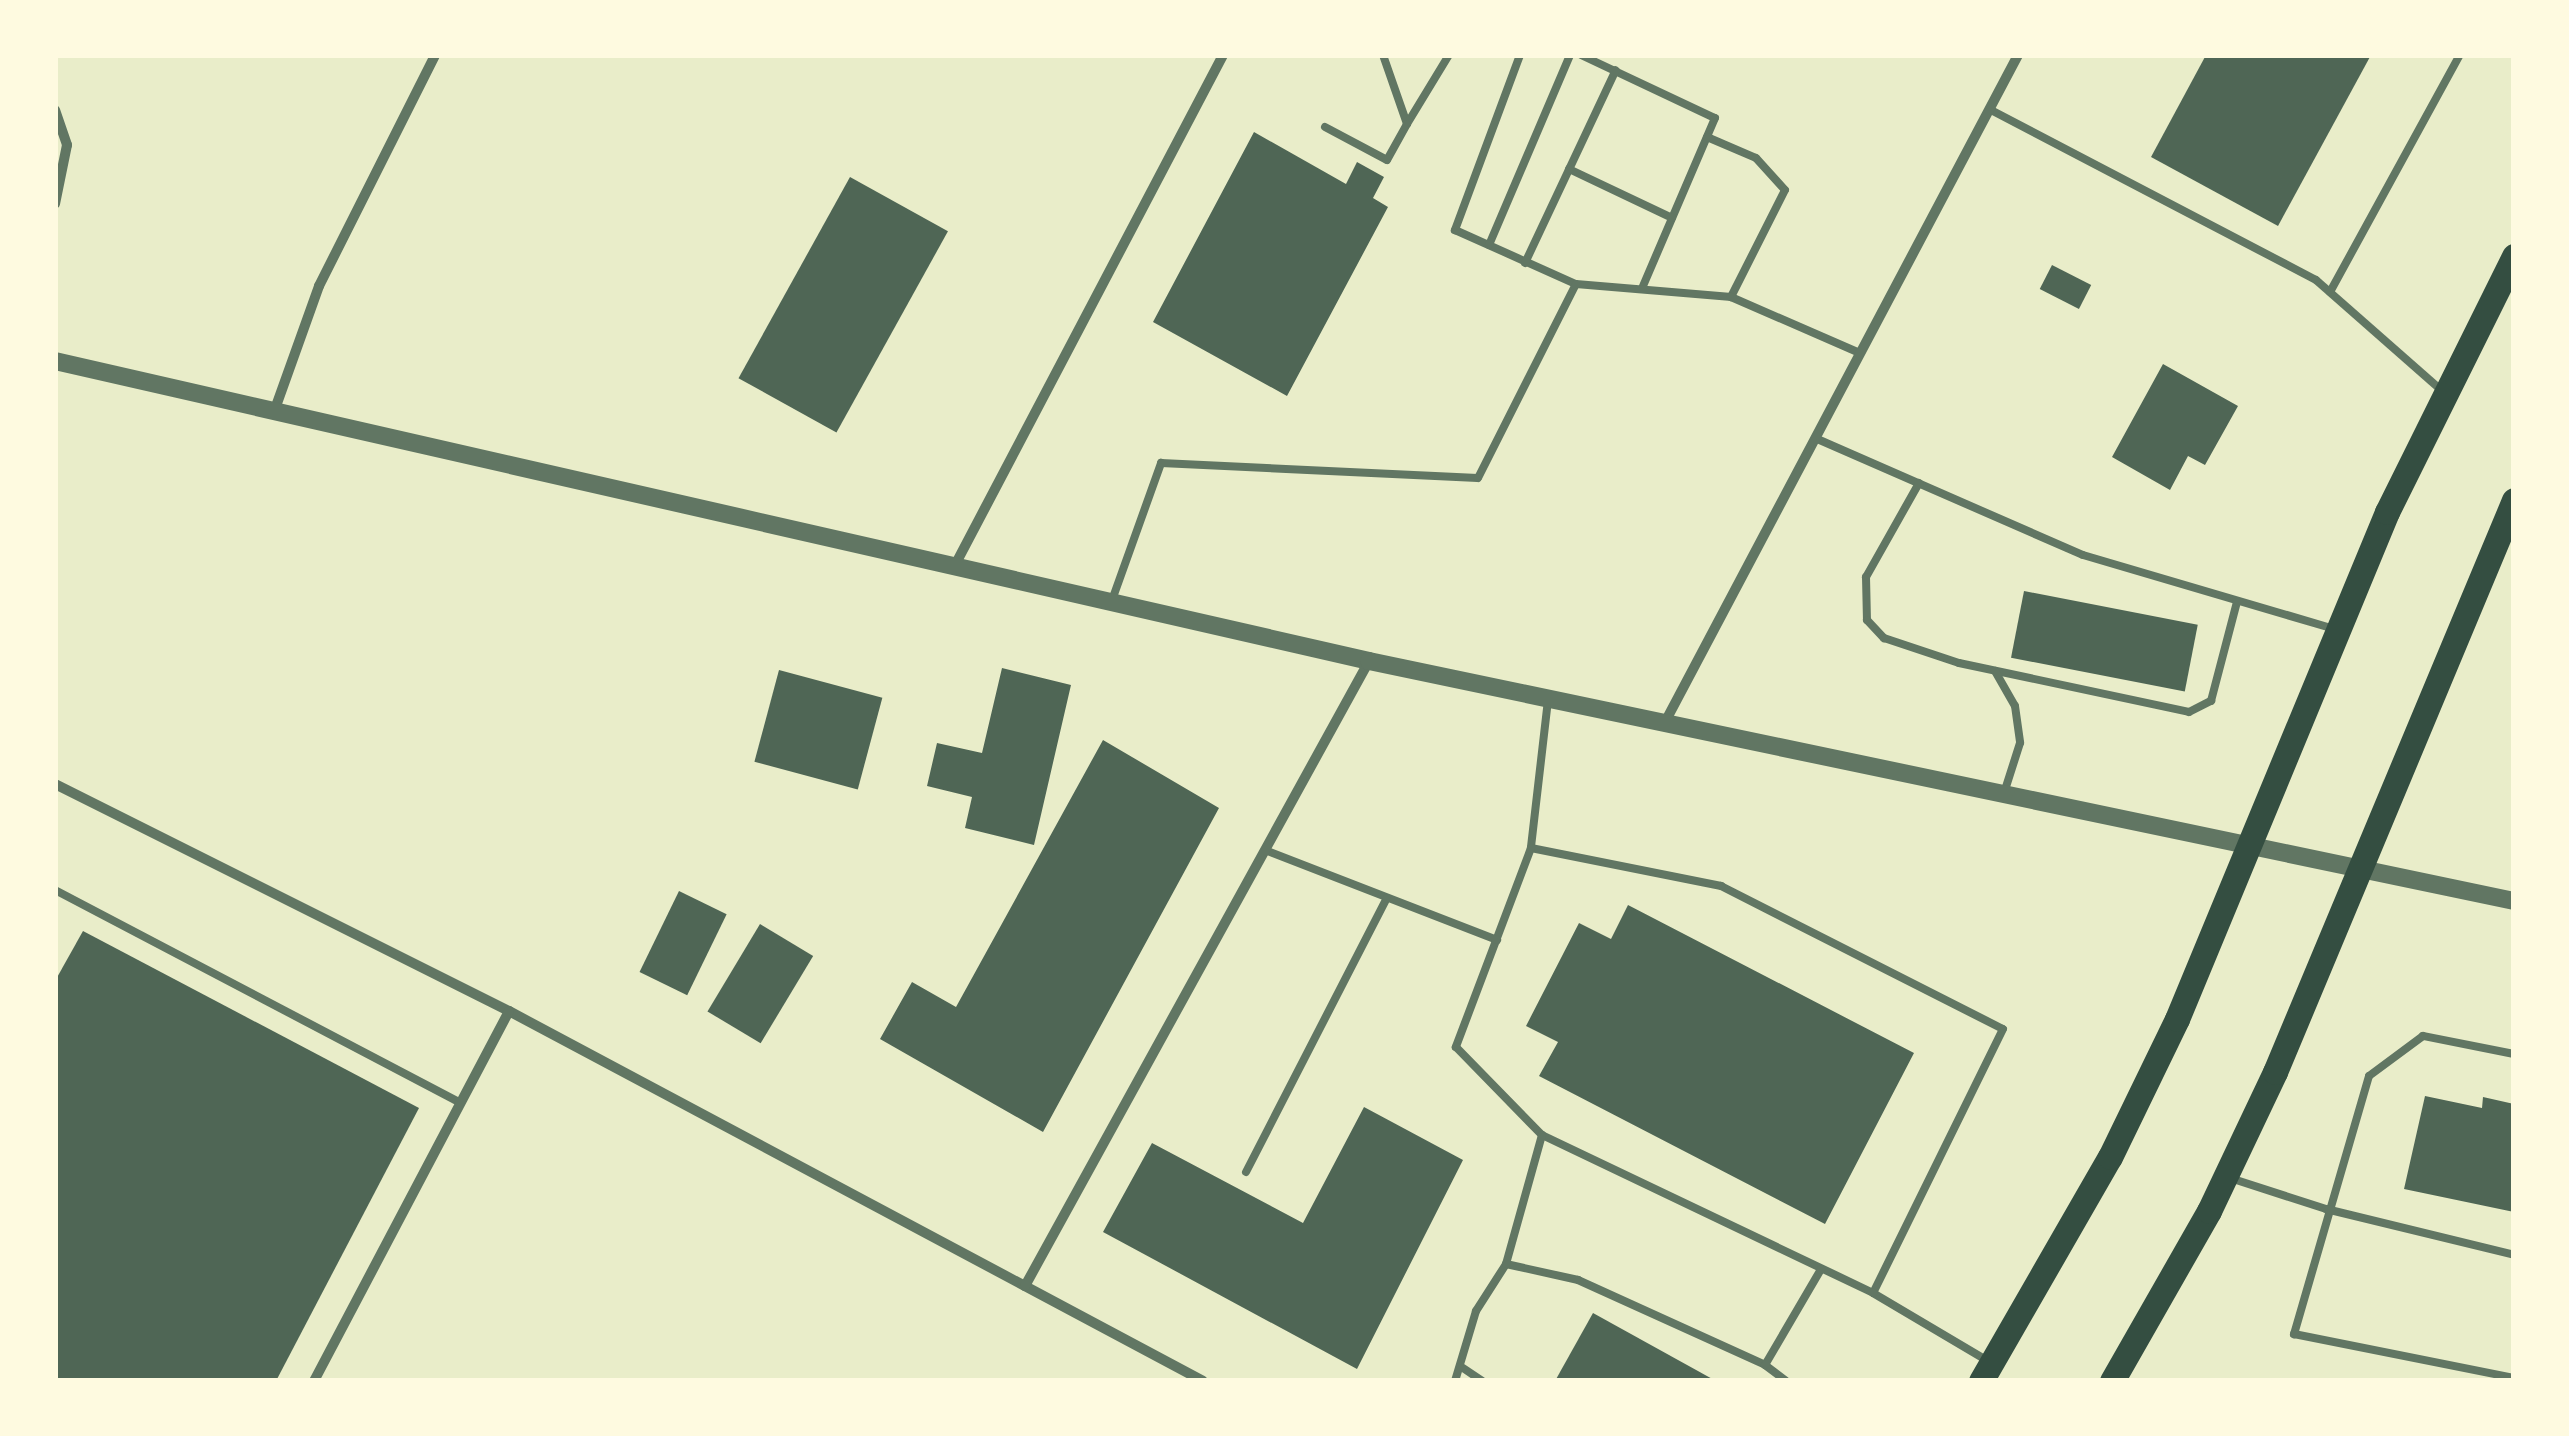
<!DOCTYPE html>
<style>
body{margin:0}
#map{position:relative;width:2569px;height:1436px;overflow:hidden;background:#e9edc9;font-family:"Fira Sans",sans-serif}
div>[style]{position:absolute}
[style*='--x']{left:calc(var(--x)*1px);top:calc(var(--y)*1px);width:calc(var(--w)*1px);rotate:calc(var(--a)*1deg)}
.building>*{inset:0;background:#4f6655;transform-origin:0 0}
.service>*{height:8px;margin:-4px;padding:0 4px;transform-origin:4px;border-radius:4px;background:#617663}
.minor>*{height:10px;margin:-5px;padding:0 5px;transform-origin:5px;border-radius:5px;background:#617663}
.tertiary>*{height:18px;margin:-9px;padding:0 9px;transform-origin:9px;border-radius:9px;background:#617663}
.primary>*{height:25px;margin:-12.5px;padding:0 12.5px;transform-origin:12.5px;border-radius:12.5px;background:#344e41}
span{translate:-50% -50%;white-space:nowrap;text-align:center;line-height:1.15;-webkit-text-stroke:8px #fefae0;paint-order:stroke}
.frame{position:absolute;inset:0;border:58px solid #fefae0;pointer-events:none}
</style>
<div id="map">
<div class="building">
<i style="clip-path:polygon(2206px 55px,2371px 55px,2278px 226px,2151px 157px)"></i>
<i style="clip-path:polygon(1254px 132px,1346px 184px,1357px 162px,1384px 177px,1373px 198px,1388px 207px,1287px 396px,1153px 322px)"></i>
<i style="left:850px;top:177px;width:112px;height:230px;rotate:29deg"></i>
<i style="left:2052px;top:265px;width:44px;height:27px;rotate:27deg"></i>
<i style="clip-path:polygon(2163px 364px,2238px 406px,2205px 465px,2188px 456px,2170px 490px,2112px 457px)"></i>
<i style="left:2024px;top:591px;width:177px;height:68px;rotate:11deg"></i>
<i style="clip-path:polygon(1002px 668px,1071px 685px,1034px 845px,965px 828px,972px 797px,927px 786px,937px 743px,982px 753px)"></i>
<i style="left:779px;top:670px;width:107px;height:95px;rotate:15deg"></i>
<i style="clip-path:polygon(1103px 740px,1219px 808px,1043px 1132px,880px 1039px,912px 982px,956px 1007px)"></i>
<i style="left:679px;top:891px;width:53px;height:90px;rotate:26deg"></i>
<i style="clip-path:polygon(1628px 905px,1914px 1053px,1825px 1224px,1539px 1076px,1558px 1042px,1526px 1026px,1579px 923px,1611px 939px)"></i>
<i style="left:760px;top:924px;width:62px;height:102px;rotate:31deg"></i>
<i style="clip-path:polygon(83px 931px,419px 1108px,276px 1381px,55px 1381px,55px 981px)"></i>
<i style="clip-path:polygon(2425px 1096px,2482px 1108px,2483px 1097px,2514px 1104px,2514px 1212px,2404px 1189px)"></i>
<i style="clip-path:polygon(1364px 1107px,1463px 1160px,1357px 1369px,1103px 1232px,1152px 1143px,1303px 1223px)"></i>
<i style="clip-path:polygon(1593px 1313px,1716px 1381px,1555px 1381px)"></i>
</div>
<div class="service">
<i style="--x:1383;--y:55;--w:73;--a:70.8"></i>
<i style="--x:1407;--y:124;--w:81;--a:-58.7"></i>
<i style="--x:1520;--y:55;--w:187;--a:110.4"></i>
<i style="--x:1455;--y:230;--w:133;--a:24.1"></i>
<i style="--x:1581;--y:55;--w:148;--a:25.2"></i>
<i style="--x:1715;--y:118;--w:183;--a:113.2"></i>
<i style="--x:1989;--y:109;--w:369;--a:27.6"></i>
<i style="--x:2316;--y:280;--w:165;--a:41.3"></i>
<i style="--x:1325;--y:127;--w:70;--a:28"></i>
<i style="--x:1387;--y:160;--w:41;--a:-60.9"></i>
<i style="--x:1707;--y:137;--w:53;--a:23.2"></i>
<i style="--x:1756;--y:158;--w:43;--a:47.8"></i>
<i style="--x:1785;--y:190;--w:120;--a:116.8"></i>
<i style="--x:1569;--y:169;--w:114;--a:25.4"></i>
<i style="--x:1489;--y:245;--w:207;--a:-66.9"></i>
<i style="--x:1525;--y:263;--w:213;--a:-64.8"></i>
<i style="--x:2330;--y:292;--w:270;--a:-61.3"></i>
<i style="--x:1815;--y:438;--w:292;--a:23.6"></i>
<i style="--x:2083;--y:555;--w:263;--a:16.4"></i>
<i style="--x:1919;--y:483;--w:108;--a:119.4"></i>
<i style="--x:1866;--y:577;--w:43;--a:88.7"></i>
<i style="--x:1867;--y:620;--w:25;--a:47"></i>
<i style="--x:1884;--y:638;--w:79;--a:18.4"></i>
<i style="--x:1959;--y:663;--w:235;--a:12"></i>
<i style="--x:2189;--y:712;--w:25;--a:-27"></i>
<i style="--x:2211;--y:701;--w:102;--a:-75.3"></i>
<i style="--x:1111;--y:603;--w:149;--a:-70.3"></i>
<i style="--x:1161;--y:463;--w:317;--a:2.7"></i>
<i style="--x:1478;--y:478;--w:217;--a:-63.2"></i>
<i style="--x:1576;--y:284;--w:156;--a:4.8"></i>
<i style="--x:1731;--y:297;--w:141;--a:23.5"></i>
<i style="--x:1995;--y:671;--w:40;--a:60.3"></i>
<i style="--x:2015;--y:706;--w:37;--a:82"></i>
<i style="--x:2020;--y:743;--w:52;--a:107.7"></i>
<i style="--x:1548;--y:700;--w:149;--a:96.6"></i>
<i style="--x:1531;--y:848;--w:194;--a:11.3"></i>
<i style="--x:1721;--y:886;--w:316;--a:26.9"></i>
<i style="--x:2003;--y:1029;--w:294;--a:116.2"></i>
<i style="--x:1873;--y:1293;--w:134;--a:30.6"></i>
<i style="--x:1531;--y:848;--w:213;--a:110.7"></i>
<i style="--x:1456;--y:1047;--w:123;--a:45.7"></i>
<i style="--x:1542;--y:1135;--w:367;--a:25.5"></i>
<i style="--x:1265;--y:850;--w:249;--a:21.2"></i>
<i style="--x:55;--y:890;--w:458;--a:27.7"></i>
<i style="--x:2514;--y:1054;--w:93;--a:-168.8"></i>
<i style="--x:2423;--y:1036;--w:67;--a:143.5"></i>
<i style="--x:2369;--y:1076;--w:269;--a:106.2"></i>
<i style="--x:2294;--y:1334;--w:224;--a:11.3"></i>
<i style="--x:1246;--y:1172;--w:308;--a:-62.8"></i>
<i style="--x:2230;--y:1178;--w:101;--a:17.9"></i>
<i style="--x:2326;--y:1209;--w:194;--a:13.7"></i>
<i style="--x:1506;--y:1264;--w:74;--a:12.5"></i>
<i style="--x:1578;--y:1280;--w:205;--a:24.4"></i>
<i style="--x:1765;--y:1365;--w:26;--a:37"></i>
<i style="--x:1765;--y:1365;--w:111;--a:-59.7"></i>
<i style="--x:1463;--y:1368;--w:23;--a:34"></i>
<i style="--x:1455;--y:1381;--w:73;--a:-73.3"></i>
<i style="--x:1476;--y:1311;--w:56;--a:-57.4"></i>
<i style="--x:1506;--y:1264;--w:134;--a:-74.4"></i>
</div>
<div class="minor">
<i style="--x:55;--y:110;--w:37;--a:71"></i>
<i style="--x:67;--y:145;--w:60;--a:101.5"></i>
<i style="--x:275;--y:409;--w:131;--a:-70.3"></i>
<i style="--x:319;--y:286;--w:258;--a:-63.3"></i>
<i style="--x:954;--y:567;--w:578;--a:-62.28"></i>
<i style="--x:1664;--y:724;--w:757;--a:-62.11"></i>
<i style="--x:55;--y:784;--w:508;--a:26.57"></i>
<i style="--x:509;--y:1011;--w:786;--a:28.06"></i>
<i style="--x:1025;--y:1286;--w:713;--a:-61.17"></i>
<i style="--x:314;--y:1381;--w:418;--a:-62.2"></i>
</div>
<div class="tertiary">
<i style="--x:55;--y:361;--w:1348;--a:12.86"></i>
<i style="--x:1369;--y:661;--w:1170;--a:11.84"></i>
</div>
<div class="primary">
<i style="--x:1981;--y:1381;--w:258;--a:-60.1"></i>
<i style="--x:2110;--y:1157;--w:153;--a:-64.1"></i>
<i style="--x:2177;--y:1019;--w:549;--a:-67.5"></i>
<i style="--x:2387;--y:512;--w:286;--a:-63.6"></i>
<i style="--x:2112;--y:1381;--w:196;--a:-60.3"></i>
<i style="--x:2209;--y:1211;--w:154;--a:-64.6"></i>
<i style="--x:2275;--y:1072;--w:620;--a:-67.32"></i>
</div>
<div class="frame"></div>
</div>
